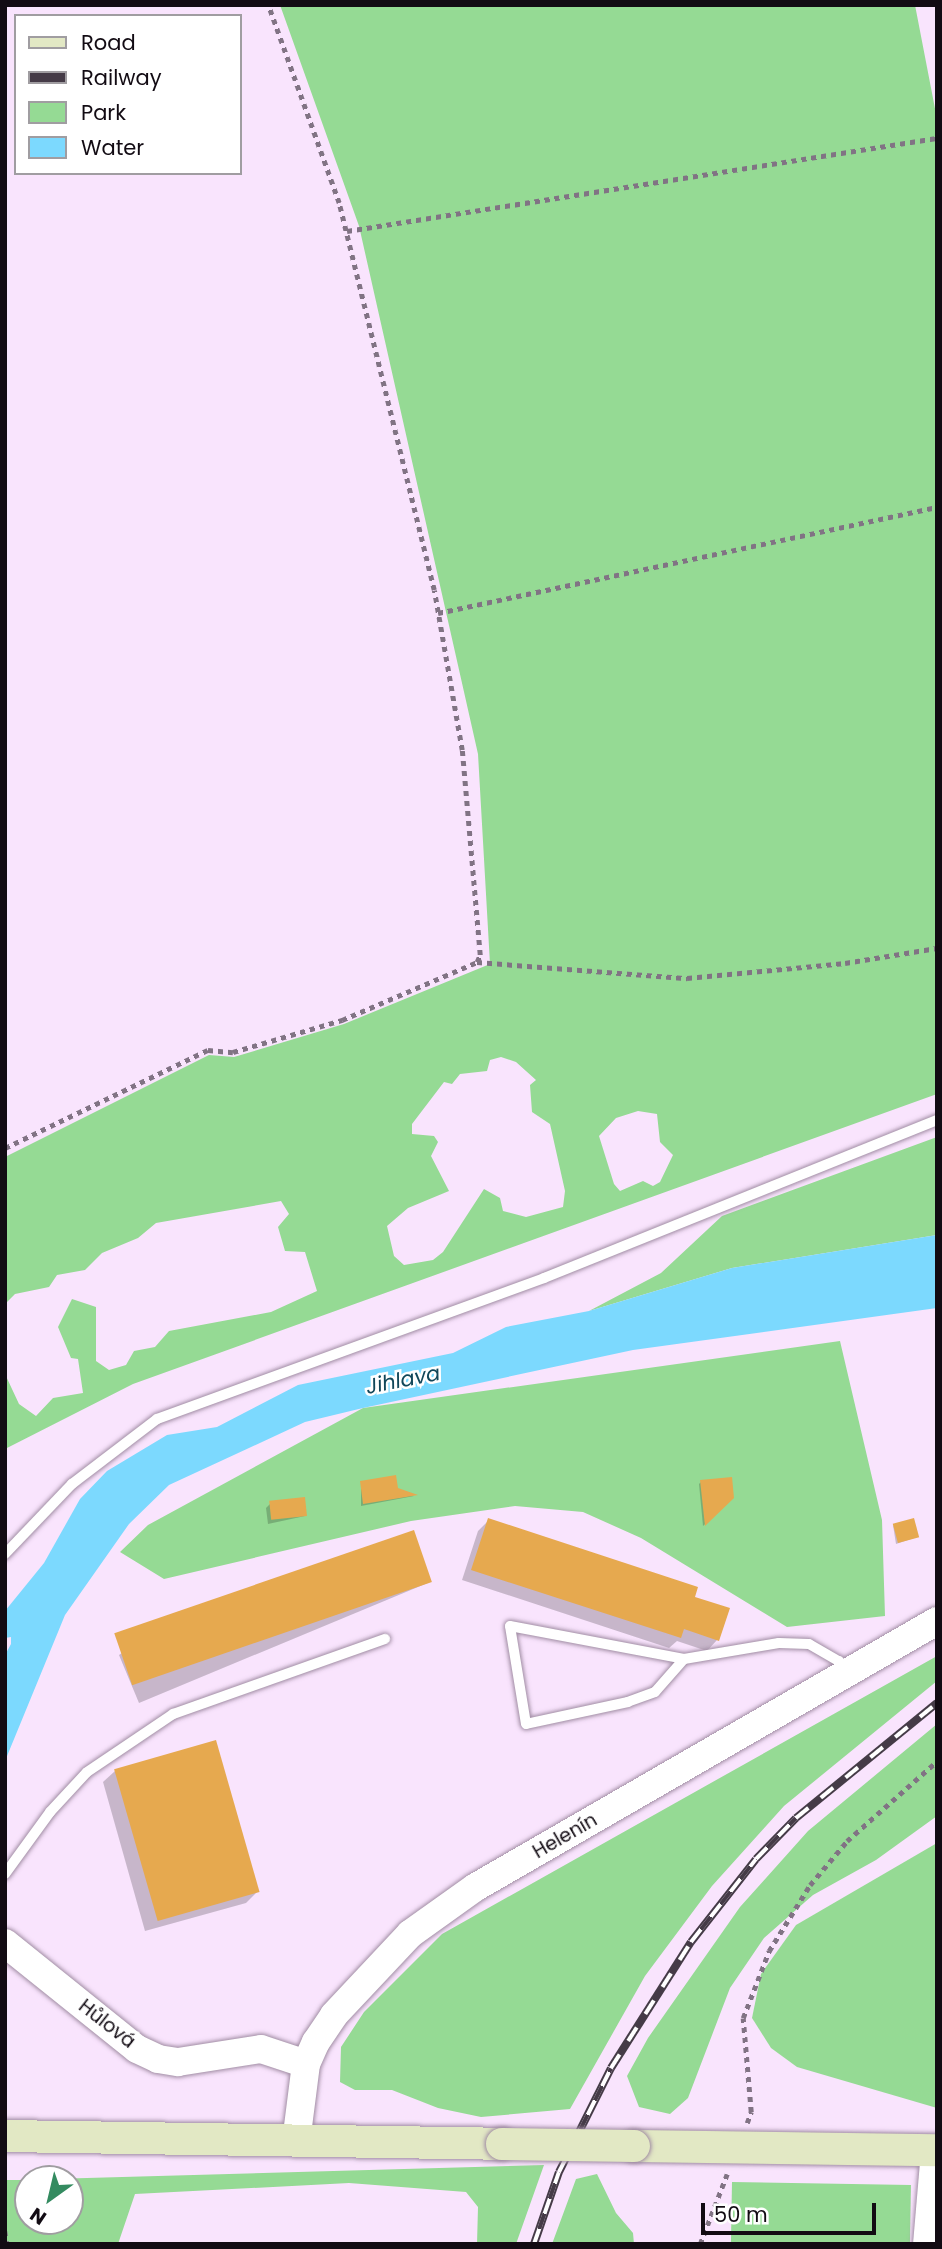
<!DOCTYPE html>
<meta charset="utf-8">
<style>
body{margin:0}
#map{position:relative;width:942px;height:2249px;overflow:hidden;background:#f9e4fd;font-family:Poppins,sans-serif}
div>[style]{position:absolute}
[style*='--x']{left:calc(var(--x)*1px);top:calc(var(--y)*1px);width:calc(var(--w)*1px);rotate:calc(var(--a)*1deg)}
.green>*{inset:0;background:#95da94;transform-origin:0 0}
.water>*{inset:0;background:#7cd9fe}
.shadow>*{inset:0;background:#0003}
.building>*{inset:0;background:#e6a94f;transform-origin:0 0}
.path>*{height:4.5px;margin-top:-2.25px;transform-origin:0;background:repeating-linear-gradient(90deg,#817384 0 5px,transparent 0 10px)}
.roads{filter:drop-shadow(0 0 2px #a18da4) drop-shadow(0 0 2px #a18da4)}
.service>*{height:10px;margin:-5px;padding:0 5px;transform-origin:5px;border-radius:5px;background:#fff}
.minor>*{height:23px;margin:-11.5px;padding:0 11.5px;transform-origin:11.5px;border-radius:11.5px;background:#fff}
.tertiary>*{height:28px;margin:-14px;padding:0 14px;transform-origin:14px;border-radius:14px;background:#fff}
.secondary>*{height:32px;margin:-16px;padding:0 16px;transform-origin:16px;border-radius:16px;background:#e2e8c4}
.rail>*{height:8px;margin-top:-4px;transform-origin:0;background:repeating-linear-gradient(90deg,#fff 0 16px,#453b47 0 32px);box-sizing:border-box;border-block:2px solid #453b47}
.bridges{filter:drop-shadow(0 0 2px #a18da4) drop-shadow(0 0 2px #a18da4)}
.secondary-bridge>*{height:32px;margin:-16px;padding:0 16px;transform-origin:16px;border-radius:16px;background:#e2e8c4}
span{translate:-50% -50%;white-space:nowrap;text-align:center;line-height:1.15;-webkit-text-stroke:5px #fff;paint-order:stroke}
.street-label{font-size:19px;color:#120b13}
.water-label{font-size:21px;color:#11475a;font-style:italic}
.frame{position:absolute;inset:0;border:7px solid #120b13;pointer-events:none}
.legend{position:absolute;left:14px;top:14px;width:228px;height:161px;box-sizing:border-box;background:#fff;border:2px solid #a09da1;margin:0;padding:9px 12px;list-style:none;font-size:21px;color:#120b13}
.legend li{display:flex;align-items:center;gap:14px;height:35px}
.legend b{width:35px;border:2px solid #a09da1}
.north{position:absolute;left:14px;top:2165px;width:70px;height:70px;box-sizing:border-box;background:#fff;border:2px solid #a09da1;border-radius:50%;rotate:214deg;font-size:19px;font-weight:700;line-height:28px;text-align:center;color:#120b13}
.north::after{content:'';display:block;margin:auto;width:24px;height:32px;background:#348b60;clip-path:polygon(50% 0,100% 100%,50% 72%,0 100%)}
.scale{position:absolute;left:701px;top:2203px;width:175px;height:32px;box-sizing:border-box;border:4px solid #120b13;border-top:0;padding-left:9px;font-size:21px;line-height:24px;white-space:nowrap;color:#120b13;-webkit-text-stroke:5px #fff;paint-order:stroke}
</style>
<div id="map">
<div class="green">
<i style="clip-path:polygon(evenodd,280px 5px,915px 5px,937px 119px,937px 1094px,133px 1384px,5px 1449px,5px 1374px,19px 1404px,36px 1416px,53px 1398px,83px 1393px,78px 1359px,71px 1358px,58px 1327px,72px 1299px,96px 1307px,96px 1361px,109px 1370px,126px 1365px,134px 1351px,155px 1347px,169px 1331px,271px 1312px,317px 1291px,305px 1252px,285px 1251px,278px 1227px,289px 1214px,281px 1201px,156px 1223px,138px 1238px,102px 1253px,85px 1270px,57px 1275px,49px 1287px,15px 1294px,5px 1304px,5px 1157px,209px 1055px,234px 1057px,344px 1024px,490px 964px,478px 754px,359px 226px,280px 5px,501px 1057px,516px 1062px,536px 1080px,530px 1085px,532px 1112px,550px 1124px,565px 1191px,563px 1207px,526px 1217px,503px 1211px,500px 1198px,484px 1189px,443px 1252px,433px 1260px,404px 1265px,394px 1256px,387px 1226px,408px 1208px,449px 1191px,431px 1156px,438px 1142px,434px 1136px,412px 1134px,412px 1124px,444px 1082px,452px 1084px,460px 1074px,487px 1071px,490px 1060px,501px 1057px,280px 5px,638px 1111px,657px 1114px,660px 1142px,673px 1155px,660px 1182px,653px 1186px,643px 1181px,620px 1191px,614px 1184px,599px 1136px,616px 1118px,638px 1111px)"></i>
<i style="clip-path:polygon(937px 1137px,937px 1235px,732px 1268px,589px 1311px,661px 1273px,722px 1216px)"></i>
<i style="clip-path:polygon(840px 1341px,882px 1520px,885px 1616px,787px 1627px,641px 1538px,583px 1512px,515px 1506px,411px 1521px,164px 1579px,120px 1552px,148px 1525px,363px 1408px)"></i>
<i style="clip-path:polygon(937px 1656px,937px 1681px,784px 1806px,712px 1886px,645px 1976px,570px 2109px,481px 2117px,438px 2108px,392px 2090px,355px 2090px,340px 2082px,341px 2047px,364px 2012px,442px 1934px)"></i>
<i style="clip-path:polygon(937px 1724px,937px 1816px,876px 1860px,813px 1895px,764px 1938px,730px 1988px,688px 2098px,670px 2114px,639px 2107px,627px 2076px,648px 2038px,740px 1907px,808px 1831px)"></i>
<i style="clip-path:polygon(937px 1843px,937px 2108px,797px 2067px,771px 2048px,752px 2018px,761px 1974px,796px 1925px)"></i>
<i style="clip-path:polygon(544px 2165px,516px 2244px,477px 2244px,478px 2207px,466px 2192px,349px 2183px,135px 2194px,118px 2244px,5px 2244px,5px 2180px,28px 2180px,28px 2221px,70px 2221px,70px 2179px,51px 2179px)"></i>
<i style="clip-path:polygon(597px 2174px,616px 2213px,633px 2233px,634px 2244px,552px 2244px,576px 2179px)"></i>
<i style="left:732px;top:2182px;width:179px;height:65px;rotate:1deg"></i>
</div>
<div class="water">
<i style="clip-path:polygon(937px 1235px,937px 1308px,633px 1350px,363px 1408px,305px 1422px,169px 1485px,129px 1524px,65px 1615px,5px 1761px,5px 1655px,11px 1644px,11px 1637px,5px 1638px,5px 1611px,44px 1563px,80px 1499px,107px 1471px,167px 1435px,217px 1427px,298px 1385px,453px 1353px,506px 1327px,589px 1311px,732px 1268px)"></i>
</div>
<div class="shadow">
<i style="clip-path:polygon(701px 1482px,733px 1498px,703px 1526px,699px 1484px)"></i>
<i style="clip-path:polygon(361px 1483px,397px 1490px,414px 1496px,361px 1506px)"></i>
<i style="clip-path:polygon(270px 1504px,305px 1516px,268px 1524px,266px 1508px)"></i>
<i style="clip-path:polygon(489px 1520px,693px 1598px,717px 1640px,707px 1651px,677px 1641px,669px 1648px,462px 1580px,478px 1531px)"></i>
<i style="clip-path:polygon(893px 1525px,917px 1537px,896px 1544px)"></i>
<i style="clip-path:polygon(430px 1582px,139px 1703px,119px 1655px,122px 1653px)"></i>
<i style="clip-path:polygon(115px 1771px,257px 1892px,246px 1903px,145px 1931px,103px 1782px)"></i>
</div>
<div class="building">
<i style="clip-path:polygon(396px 1475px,398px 1488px,418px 1495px,363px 1504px,360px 1481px)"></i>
<i style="clip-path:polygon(732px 1477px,734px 1498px,705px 1526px,700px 1480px)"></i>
<i style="left:305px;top:1497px;width:19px;height:36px;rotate:84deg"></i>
<i style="clip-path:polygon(488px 1518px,698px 1587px,695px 1597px,730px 1608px,719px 1641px,684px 1629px,681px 1638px,471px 1570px)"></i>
<i style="left:914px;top:1518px;width:20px;height:22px;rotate:75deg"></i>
<i style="left:414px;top:1530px;width:55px;height:317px;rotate:71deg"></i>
<i style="left:216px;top:1740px;width:158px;height:106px;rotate:74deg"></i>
</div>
<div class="path">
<i style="--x:347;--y:231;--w:597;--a:-8.96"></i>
<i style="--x:438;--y:613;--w:510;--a:-11.99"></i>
<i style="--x:477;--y:962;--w:211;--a:4.4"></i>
<i style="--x:687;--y:978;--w:159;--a:-5.4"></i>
<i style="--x:845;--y:963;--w:93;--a:-9.3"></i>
<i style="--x:5;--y:1148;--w:225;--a:-25.8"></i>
<i style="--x:208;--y:1050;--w:25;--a:5"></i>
<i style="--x:233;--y:1052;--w:114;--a:-16.4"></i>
<i style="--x:342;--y:1020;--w:147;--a:-23.2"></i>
<i style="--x:477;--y:962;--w:8;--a:-67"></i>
<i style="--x:480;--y:955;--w:206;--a:-95"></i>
<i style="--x:462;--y:750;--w:162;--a:-99.9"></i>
<i style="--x:434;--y:590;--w:398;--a:-103.8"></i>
<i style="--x:339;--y:203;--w:210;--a:-109.7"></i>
<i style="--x:747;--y:2123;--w:12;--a:-70"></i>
<i style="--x:751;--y:2112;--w:94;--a:-94.9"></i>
<i style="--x:743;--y:2018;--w:72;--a:-68.8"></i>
<i style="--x:769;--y:1951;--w:78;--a:-58.2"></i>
<i style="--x:810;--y:1885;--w:57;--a:-49.9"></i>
<i style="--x:847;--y:1841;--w:120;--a:-41.6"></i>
<i style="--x:5;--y:2231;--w:13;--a:81"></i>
<i style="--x:700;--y:2244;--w:75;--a:-68.9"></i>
</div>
<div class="roads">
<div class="service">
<i style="--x:5;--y:1554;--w:97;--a:-46.3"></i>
<i style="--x:72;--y:1484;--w:107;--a:-37.4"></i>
<i style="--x:157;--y:1419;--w:412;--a:-20"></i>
<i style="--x:544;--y:1278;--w:424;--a:-21.9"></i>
<i style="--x:684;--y:1659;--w:44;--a:131.3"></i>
<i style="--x:655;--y:1692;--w:29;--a:160"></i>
<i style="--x:628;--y:1702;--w:104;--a:167.8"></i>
<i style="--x:526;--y:1724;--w:99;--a:-99.3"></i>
<i style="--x:510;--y:1626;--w:177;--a:10.7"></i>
<i style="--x:684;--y:1659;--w:96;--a:-9.6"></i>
<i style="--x:779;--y:1643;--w:30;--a:2"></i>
<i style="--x:809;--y:1644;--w:34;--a:30"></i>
<i style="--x:839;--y:1661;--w:13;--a:51"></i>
<i style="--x:5;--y:1874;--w:77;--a:-54"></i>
<i style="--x:50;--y:1812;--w:54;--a:-47.2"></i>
<i style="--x:87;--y:1772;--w:104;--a:-34"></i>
<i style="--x:173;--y:1714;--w:225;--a:-19.5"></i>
</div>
<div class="minor">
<i style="--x:924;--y:2244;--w:94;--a:-85.1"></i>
</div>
<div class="tertiary">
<i style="--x:5;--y:1943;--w:169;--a:38.8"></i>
<i style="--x:137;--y:2049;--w:23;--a:25"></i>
<i style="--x:158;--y:2059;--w:20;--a:9"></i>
<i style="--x:178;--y:2062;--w:84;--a:-8.9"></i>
<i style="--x:261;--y:2049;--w:47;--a:18.4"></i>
<i style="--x:296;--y:2142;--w:79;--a:-82.7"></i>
<i style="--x:306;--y:2064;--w:24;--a:-66"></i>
<i style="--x:316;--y:2042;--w:32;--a:-56"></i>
<i style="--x:334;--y:2015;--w:111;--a:-46.8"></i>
<i style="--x:410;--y:1934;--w:81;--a:-35.5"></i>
<i style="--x:476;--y:1887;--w:532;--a:-29.99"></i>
</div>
<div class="secondary">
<i style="--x:5;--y:2136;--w:497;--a:0.9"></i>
<i style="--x:634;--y:2146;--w:303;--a:0.8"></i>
</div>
</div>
<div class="rail">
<i style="--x:534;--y:2244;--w:76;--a:-70.9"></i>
<i style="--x:559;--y:2172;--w:116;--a:-63.4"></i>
<i style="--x:611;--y:2068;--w:149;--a:-57.6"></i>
<i style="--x:691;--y:1942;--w:105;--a:-51.9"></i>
<i style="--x:756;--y:1859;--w:57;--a:-45.7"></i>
<i style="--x:796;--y:1818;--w:182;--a:-39.2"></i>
</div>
<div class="bridges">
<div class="secondary-bridge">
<i style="--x:502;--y:2144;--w:132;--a:0.9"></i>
</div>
</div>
<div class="street-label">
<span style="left:565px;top:1836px;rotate:-30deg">Helenín</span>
<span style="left:107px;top:2024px;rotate:38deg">Hůlová</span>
</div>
<div class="water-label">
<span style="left:403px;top:1380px;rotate:-11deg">Jihlava</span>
</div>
<div class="frame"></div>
<ul class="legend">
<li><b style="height:9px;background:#e2e8c4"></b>Road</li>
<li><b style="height:9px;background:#453b47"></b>Railway</li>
<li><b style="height:19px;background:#95da94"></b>Park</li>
<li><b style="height:19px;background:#7cd9fe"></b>Water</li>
</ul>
<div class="north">N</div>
<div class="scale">50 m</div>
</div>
